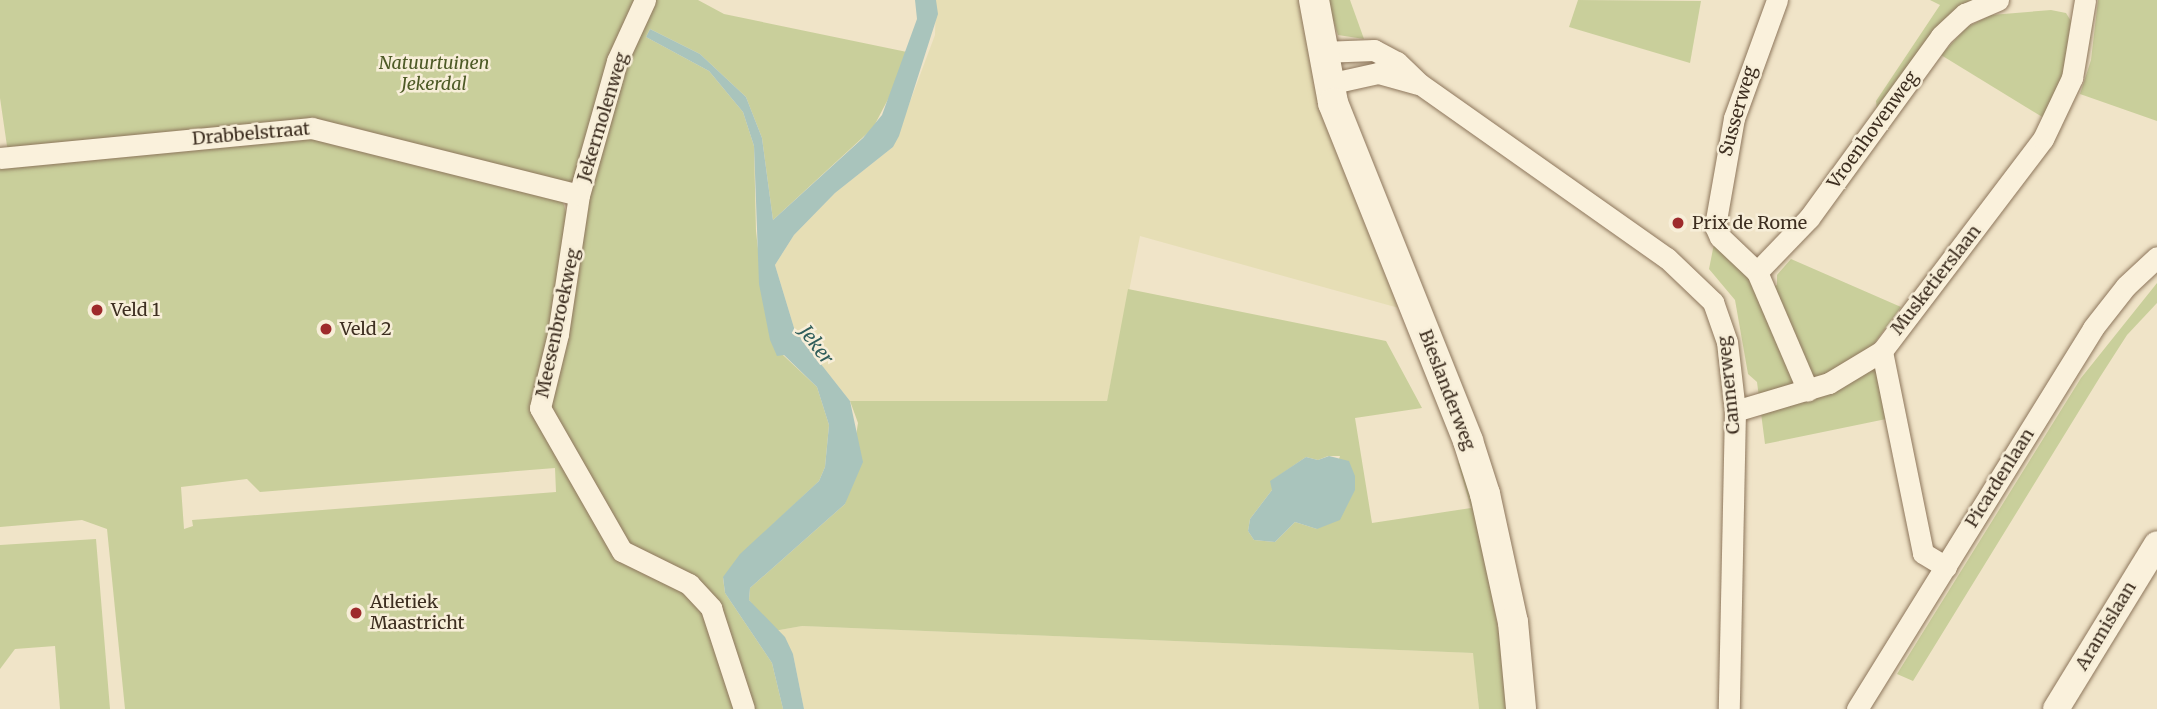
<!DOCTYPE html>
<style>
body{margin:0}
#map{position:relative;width:2157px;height:709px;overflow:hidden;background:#f0e4c8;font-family:Merriweather,serif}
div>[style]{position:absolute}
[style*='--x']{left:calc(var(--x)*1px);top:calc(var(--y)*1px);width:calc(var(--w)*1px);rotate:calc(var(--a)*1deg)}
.farmland>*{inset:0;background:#e6deb5}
.green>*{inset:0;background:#c9cf9b}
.water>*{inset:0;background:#a9c4bc}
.roads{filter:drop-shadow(0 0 2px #8d765c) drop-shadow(0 0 2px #8d765c)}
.minor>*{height:21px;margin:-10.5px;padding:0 10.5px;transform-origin:10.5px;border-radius:10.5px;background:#faf1dc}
.tertiary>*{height:26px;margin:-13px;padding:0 13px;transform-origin:13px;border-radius:13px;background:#faf1dc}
.secondary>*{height:30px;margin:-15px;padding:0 15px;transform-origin:15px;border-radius:15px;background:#faf1dc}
.dots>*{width:19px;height:19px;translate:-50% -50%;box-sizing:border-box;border:4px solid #f7eed8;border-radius:50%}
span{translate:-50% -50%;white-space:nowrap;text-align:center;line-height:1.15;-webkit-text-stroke:5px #f7eed8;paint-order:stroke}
.park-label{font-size:18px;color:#4d5a26;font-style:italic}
.street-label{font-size:18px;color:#3d2e20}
.poi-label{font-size:18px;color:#3d2e20}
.left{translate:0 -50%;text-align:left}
.water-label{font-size:19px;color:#2f5d5a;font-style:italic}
</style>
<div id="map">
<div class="farmland">
<i style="clip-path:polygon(936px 0,1304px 0,1406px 310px,1140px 236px,1107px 401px,850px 401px,795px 331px,775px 265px,794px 235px,835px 193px,893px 147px,935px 35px)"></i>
<i style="clip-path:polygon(802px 626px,1474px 653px,1479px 709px,804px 709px,793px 654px,774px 631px)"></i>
</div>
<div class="green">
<i style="clip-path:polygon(0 0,640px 0,575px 180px,570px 183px,489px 166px,345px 125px,308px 122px,8px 153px,0 98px)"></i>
<i style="clip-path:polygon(652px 0,698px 0,724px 14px,907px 52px,897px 82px,873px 128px,773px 220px,762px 138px,746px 97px,700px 54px,650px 29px,646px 37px,709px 71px,743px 112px,754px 146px,756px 231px,765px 312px,783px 355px,817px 387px,829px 425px,825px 467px,819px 481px,749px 547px,723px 578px,725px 593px,772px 663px,783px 709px,750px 709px,723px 619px,631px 552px,546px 400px,613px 90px)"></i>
<i style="clip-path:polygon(1326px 0,1350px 0,1364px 39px,1338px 35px)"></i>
<i style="clip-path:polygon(1578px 0,1701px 1px,1690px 63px,1569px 27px)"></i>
<i style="clip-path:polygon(1930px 0,1975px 0,1877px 110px,1876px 101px,1940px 5px)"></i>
<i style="clip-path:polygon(2098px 0,2157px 0,2157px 121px,2080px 94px,2091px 60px)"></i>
<i style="clip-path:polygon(2051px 10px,2066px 13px,2071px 21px,2063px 74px,2044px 118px,1941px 55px,1967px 27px,1991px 15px)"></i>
<i style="clip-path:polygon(evenodd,291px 134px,562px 199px,571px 228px,535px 396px,613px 547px,696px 595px,739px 709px,125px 709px,107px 529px,82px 520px,0 527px,0 163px,291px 134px,555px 468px,556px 492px,192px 520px,193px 526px,184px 529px,181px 487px,247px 479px,260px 492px,555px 468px)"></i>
<i style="clip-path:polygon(1714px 244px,1747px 273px,1758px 291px,1777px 285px,1777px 275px,1791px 259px,1901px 307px,1871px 348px,1891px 418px,1765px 444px,1757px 382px,1748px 374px,1735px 300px,1709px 269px)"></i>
<i style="clip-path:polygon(2157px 283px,2157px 303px,2127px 335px,2100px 377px,1913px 681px,1897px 674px,2081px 378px)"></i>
<i style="clip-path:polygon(evenodd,1128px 289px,1386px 341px,1422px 408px,1355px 418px,1372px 523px,1471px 508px,1458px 463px,1468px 466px,1513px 709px,1479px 709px,1473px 653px,802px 626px,774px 631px,749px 600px,750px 588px,845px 504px,858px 423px,850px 401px,1107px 401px,1128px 289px,1328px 456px,1340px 456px,1317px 529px,1295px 522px,1275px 542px,1254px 540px,1248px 531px,1250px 519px,1272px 490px,1274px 479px,1306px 457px,1318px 460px,1328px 456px)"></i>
<i style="clip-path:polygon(96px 539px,110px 709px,60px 709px,55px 646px,15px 649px,0 669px,0 545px)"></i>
</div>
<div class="water">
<i style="clip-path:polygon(915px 0,936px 0,938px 14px,899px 136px,893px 147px,835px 193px,794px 235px,775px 265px,795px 331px,850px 401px,863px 462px,845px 504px,750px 588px,749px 600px,785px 637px,793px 654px,804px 709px,783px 709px,772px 663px,725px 593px,723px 577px,740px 554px,819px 481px,825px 467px,829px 425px,817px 387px,784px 355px,777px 356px,770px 340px,759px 284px,754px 146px,743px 112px,709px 71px,646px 37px,650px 29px,700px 54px,746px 97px,762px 138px,773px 220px,863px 138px,882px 115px,917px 19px)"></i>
<i style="clip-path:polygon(1329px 456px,1349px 461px,1355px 476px,1355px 490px,1340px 520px,1317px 529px,1295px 522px,1275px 542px,1254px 540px,1248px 531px,1250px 519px,1272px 490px,1270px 481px,1306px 457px,1318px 460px)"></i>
</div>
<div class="roads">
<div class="minor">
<i style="--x:645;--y:0;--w:67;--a:114.7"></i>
<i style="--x:617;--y:61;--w:139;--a:105.8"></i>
<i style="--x:579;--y:195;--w:141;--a:98.6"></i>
<i style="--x:558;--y:334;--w:76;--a:103.7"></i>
<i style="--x:540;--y:408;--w:165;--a:60.2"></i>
<i style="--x:622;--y:551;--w:75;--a:26.2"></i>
<i style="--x:689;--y:584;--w:33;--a:47"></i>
<i style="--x:711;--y:608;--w:106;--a:71.9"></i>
<i style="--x:1777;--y:0;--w:126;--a:110"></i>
<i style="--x:1734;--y:118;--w:110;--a:100"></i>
<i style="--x:1715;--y:226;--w:12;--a:66"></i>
<i style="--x:1720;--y:237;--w:51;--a:43.4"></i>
<i style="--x:1757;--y:272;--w:129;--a:66.8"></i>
<i style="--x:1321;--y:52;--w:53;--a:-2.2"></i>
<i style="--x:1374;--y:50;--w:26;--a:28"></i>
<i style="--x:1397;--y:62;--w:32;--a:44"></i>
<i style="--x:1420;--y:84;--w:302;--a:35.2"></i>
<i style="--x:1667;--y:258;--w:64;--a:43.7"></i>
<i style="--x:1713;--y:302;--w:42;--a:70.7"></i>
<i style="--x:1727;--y:342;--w:69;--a:83.4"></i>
<i style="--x:1735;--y:411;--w:298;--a:91.2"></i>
<i style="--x:1328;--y:84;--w:51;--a:-12.4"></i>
<i style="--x:1378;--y:73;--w:41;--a:15.4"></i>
<i style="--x:0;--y:158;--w:313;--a:-5.5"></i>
<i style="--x:312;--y:128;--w:275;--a:14.1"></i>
<i style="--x:1757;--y:272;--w:75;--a:-46.1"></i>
<i style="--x:1809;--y:218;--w:225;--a:-54"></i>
<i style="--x:1941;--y:36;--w:33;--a:-43"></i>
<i style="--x:1965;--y:14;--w:36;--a:-23"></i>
<i style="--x:1735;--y:411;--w:98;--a:-16.6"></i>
<i style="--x:1829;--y:383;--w:62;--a:-31.1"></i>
<i style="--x:1946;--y:567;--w:27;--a:-149"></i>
<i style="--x:1923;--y:553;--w:206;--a:-101.5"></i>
<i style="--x:1882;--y:351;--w:266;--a:-52.8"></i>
<i style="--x:2043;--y:139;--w:68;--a:-64.6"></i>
<i style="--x:2072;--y:78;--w:79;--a:-80.5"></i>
<i style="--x:1857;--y:709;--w:448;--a:-58.2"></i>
<i style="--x:2093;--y:328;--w:53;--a:-51.8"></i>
<i style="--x:2126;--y:286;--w:42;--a:-43.1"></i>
</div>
<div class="tertiary">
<i style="--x:2056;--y:709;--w:193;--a:-58.5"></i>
</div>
<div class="secondary">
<i style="--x:1314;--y:0;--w:105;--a:79.5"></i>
<i style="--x:1333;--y:103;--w:364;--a:68.2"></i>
<i style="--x:1468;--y:441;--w:56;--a:72.2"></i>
<i style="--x:1485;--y:494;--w:131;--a:77.7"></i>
<i style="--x:1513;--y:622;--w:87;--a:84.7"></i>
</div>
</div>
<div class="dots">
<i style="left:1678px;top:223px;background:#9e2a2b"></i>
<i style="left:97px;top:310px;background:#9e2a2b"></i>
<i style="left:326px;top:329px;background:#9e2a2b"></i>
<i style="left:356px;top:613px;background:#9e2a2b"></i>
</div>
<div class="park-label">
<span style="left:434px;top:74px">Natuurtuinen<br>Jekerdal</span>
</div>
<div class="street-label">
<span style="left:1738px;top:111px;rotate:-74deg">Susserweg</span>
<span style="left:603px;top:117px;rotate:-73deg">Jekermolenweg</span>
<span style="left:1873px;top:130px;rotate:-54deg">Vroenhovenweg</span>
<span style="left:251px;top:134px;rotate:-5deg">Drabbelstraat</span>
<span style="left:1936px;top:280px;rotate:-52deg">Musketierslaan</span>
<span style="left:558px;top:323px;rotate:-78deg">Meesenbroekweg</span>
<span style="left:1729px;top:385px;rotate:-96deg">Cannerweg</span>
<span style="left:1447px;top:390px;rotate:69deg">Bieslanderweg</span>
<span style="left:2000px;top:478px;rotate:-58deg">Picardenlaan</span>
<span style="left:2106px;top:626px;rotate:-59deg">Aramislaan</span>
</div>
<div class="poi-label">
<span class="left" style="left:1692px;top:223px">Prix de Rome</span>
<span class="left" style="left:111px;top:310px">Veld 1</span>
<span class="left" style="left:340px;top:329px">Veld 2</span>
<span class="left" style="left:370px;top:613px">Atletiek<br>Maastricht</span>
</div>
<div class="water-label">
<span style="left:816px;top:345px;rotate:53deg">Jeker</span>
</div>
</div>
